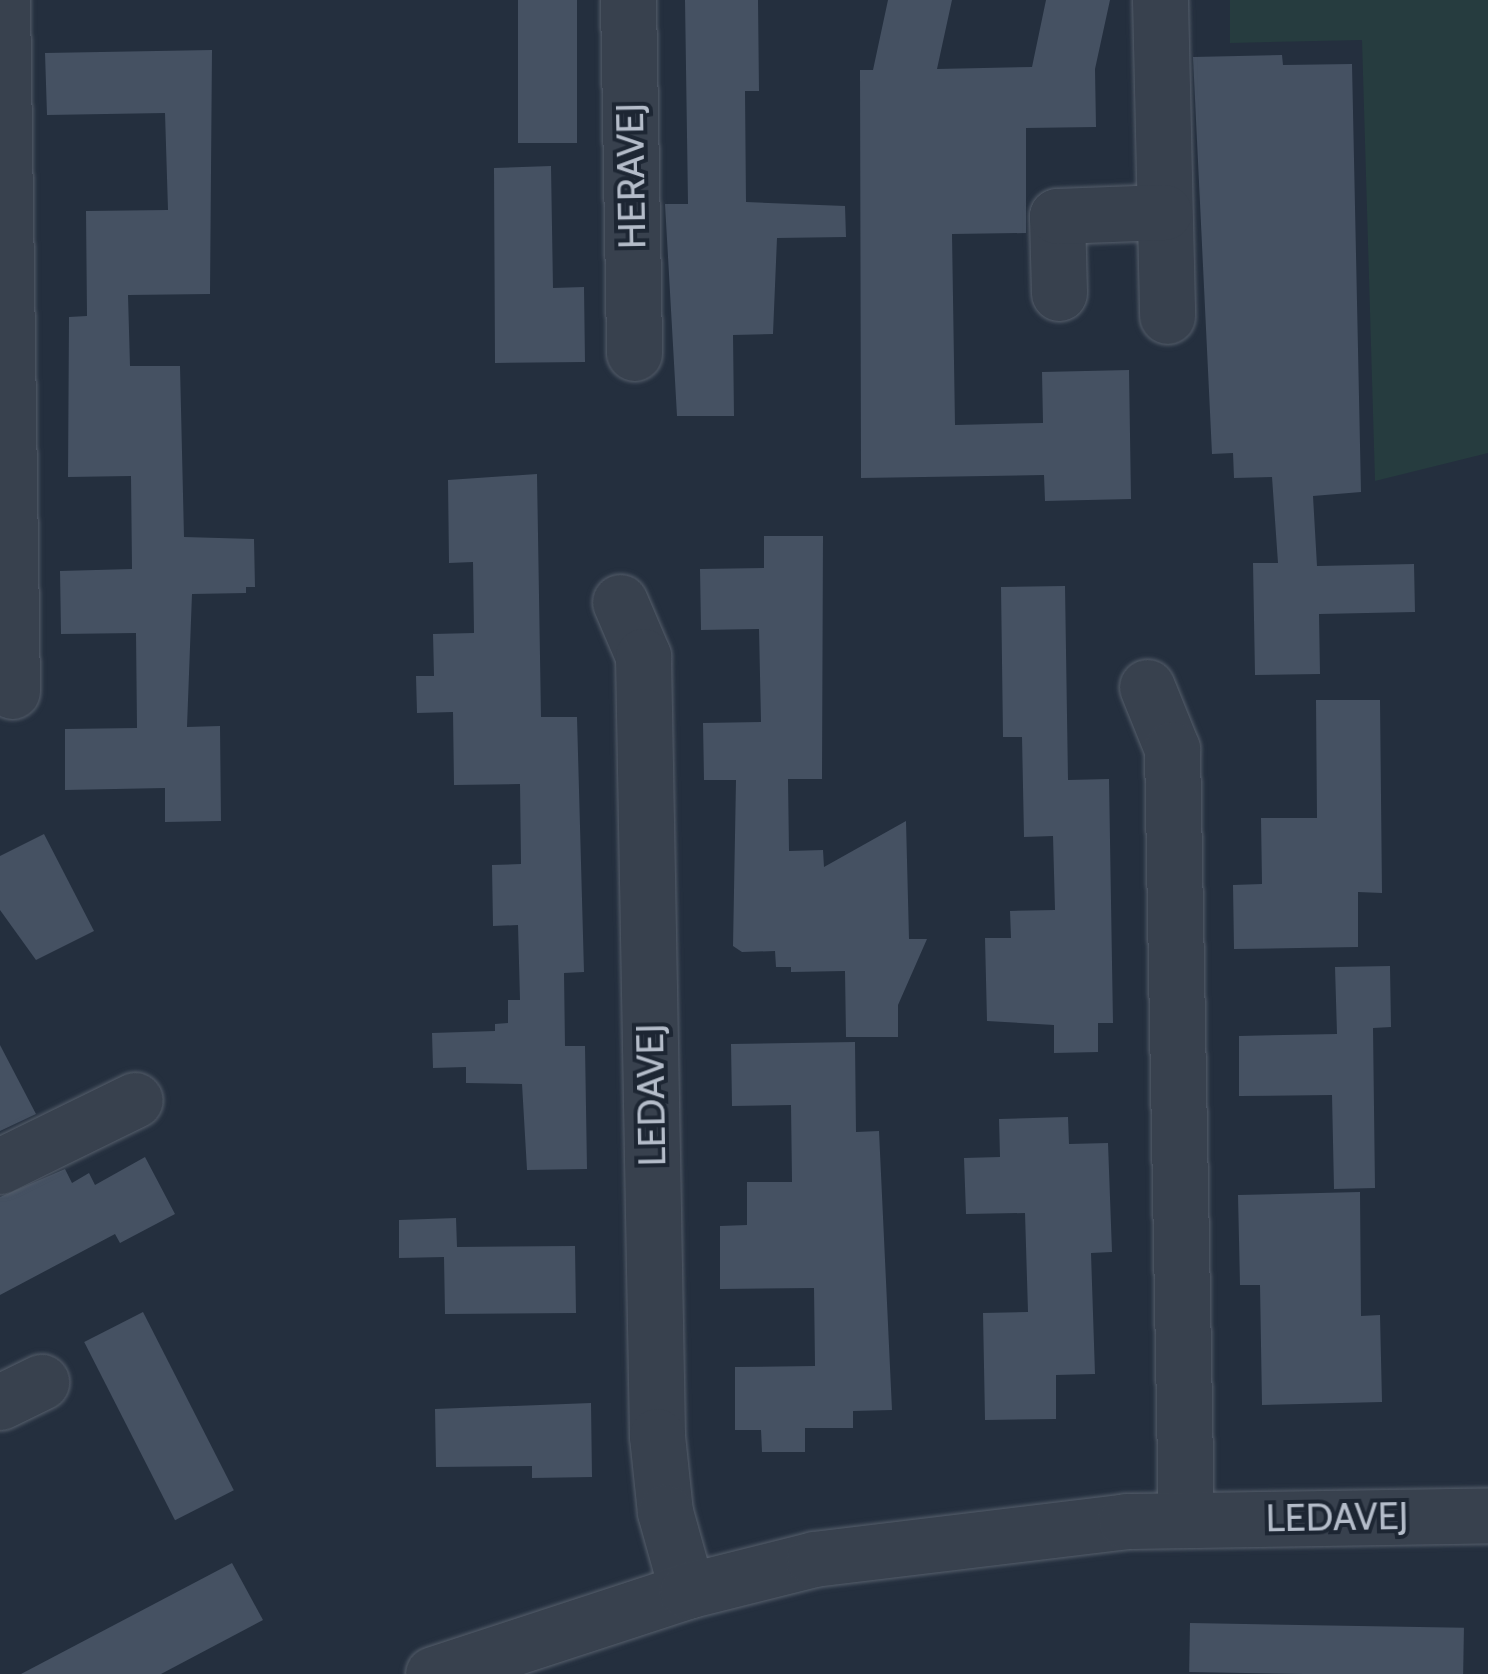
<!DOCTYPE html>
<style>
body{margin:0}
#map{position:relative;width:1488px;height:1674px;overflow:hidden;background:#242f3e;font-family:Cabin,sans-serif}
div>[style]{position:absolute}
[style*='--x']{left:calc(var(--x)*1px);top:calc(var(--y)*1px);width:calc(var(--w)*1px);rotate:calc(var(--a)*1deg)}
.green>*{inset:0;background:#263c3f}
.building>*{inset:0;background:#455162;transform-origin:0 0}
.roads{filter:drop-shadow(0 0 2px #565f6c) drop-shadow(0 0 2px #565f6c)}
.minor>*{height:55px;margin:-27.5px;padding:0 27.5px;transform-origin:27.5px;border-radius:27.5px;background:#38414e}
span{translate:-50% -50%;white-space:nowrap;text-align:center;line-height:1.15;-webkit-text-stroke:8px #1d2633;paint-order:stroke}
.street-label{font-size:38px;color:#b4bcc9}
</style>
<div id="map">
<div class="green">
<i style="clip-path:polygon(1230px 0,1488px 0,1488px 453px,1375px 481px,1362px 40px,1230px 43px)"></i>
</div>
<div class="building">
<i style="left:518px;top:0;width:59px;height:143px"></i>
<i style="clip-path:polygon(685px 0,758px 0,759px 91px,745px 91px,746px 202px,845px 206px,846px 237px,777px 238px,773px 334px,733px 335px,734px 416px,677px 416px,665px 204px,688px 204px)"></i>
<i style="clip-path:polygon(888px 0,952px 0,937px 69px,1032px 67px,1046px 0,1110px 0,1095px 69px,1096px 127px,1026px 128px,1026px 233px,952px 234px,955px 425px,1043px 423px,1042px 372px,1129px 370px,1131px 499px,1045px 501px,1044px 475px,861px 478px,860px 70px,873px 70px)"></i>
<i style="clip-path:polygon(212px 50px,210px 294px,128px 295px,130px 366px,180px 366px,184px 537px,254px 539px,255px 587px,246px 587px,246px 593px,192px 594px,187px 727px,220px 726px,221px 821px,165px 822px,165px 788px,65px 790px,65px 729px,137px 728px,136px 633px,61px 634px,60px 571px,132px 569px,131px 476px,68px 477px,69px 317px,87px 316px,86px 211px,168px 210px,165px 113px,47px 115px,45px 53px)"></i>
<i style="clip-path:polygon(1282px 55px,1283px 65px,1352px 64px,1361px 492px,1313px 496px,1317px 566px,1414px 564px,1415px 612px,1319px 614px,1320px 674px,1255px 675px,1253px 563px,1278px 563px,1272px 477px,1234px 478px,1233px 453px,1212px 454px,1193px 57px)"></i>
<i style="clip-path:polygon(551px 166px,553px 288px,584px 287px,585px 362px,495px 363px,494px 168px)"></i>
<i style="clip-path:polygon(537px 474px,541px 717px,577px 717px,584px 972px,564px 973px,565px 1046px,585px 1046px,587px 1169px,527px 1170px,522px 1084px,466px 1083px,466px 1067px,433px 1068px,432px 1033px,495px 1031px,495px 1024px,508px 1023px,508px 1000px,520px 1000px,518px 925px,493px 926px,492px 865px,521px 864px,520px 784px,454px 785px,453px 712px,417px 713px,416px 676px,434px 676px,433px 634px,474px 633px,473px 562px,449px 563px,448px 480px)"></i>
<i style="clip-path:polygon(764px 536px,823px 536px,822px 779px,788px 779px,789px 851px,823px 850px,824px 867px,906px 821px,909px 939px,927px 939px,898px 1005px,898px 1037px,846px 1037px,845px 971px,791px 972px,791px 967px,776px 967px,775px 951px,742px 952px,733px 946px,736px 780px,704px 780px,703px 723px,761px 722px,759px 629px,701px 630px,700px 569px,764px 568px)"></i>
<i style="clip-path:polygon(1065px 586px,1068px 780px,1109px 779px,1113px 1023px,1098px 1023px,1098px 1052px,1054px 1053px,1054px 1025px,987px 1021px,985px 938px,1011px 938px,1010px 911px,1055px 910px,1053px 836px,1024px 837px,1022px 737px,1003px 737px,1001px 587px)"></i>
<i style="clip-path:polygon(1316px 700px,1380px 700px,1382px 893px,1358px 892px,1358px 947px,1234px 949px,1233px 885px,1262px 884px,1261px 818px,1317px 818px)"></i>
<i style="clip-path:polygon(44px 834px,94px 931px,36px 960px,0 910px,0 856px)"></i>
<i style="clip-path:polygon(1390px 966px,1391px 1027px,1373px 1028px,1375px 1188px,1334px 1189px,1332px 1095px,1239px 1096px,1239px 1036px,1337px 1034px,1335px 967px)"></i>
<i style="clip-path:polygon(855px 1042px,856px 1132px,879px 1131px,892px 1410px,853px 1411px,853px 1428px,805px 1428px,805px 1452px,762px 1452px,761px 1430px,735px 1430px,735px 1367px,815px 1366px,814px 1288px,720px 1289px,720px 1226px,747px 1225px,747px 1182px,792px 1182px,791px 1105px,732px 1106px,731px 1044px)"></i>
<i style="clip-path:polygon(0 1045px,36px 1114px,0 1131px)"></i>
<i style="clip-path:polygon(1068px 1117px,1069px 1144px,1108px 1143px,1112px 1252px,1091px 1253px,1095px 1374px,1056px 1375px,1056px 1419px,985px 1420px,983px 1313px,1028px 1312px,1025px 1213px,966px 1214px,964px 1158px,1000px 1157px,999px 1119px)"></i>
<i style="clip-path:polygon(145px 1157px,175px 1214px,120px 1243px,115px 1234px,0 1295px,0 1197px,65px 1169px,72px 1183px,89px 1173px,95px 1185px)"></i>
<i style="clip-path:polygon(1360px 1192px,1361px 1316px,1380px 1315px,1382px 1402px,1262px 1405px,1260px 1285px,1240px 1285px,1238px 1195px)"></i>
<i style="clip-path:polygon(456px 1218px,457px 1247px,575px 1246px,576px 1313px,445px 1314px,444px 1257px,399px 1258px,399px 1220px)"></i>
<i style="left:143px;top:1312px;width:200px;height:66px;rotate:63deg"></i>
<i style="clip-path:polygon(591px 1403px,592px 1477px,532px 1478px,532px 1466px,436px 1467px,435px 1409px)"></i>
<i style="clip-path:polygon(232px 1563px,263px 1620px,161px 1674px,21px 1674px)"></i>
<i style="left:1190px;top:1623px;width:274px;height:49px;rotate:1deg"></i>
</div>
<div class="roads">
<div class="minor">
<i style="--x:2;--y:0;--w:691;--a:89.17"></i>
<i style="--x:628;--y:0;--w:353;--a:89"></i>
<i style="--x:1160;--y:0;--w:316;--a:88.7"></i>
<i style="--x:1059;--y:293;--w:77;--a:-91.5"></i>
<i style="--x:1057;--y:216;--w:107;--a:-2.1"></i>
<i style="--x:620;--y:602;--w:59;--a:66.9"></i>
<i style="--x:643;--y:656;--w:780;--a:88.97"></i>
<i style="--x:657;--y:1436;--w:76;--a:84"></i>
<i style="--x:665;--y:1512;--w:82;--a:74.4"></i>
<i style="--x:1147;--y:687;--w:67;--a:68"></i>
<i style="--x:1172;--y:749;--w:770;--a:88.96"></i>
<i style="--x:0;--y:1166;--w:150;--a:-26.1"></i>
<i style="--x:0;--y:1402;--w:46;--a:-26"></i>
<i style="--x:433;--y:1674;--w:267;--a:-18.1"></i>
<i style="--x:687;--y:1591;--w:131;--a:-14.1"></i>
<i style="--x:814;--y:1559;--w:314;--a:-6.9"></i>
<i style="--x:1126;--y:1521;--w:362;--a:-0.9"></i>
</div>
</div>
<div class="street-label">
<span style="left:631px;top:176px;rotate:-91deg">HERAVEJ</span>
<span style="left:651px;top:1095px;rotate:-91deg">LEDAVEJ</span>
<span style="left:1337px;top:1517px;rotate:-1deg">LEDAVEJ</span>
</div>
</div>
